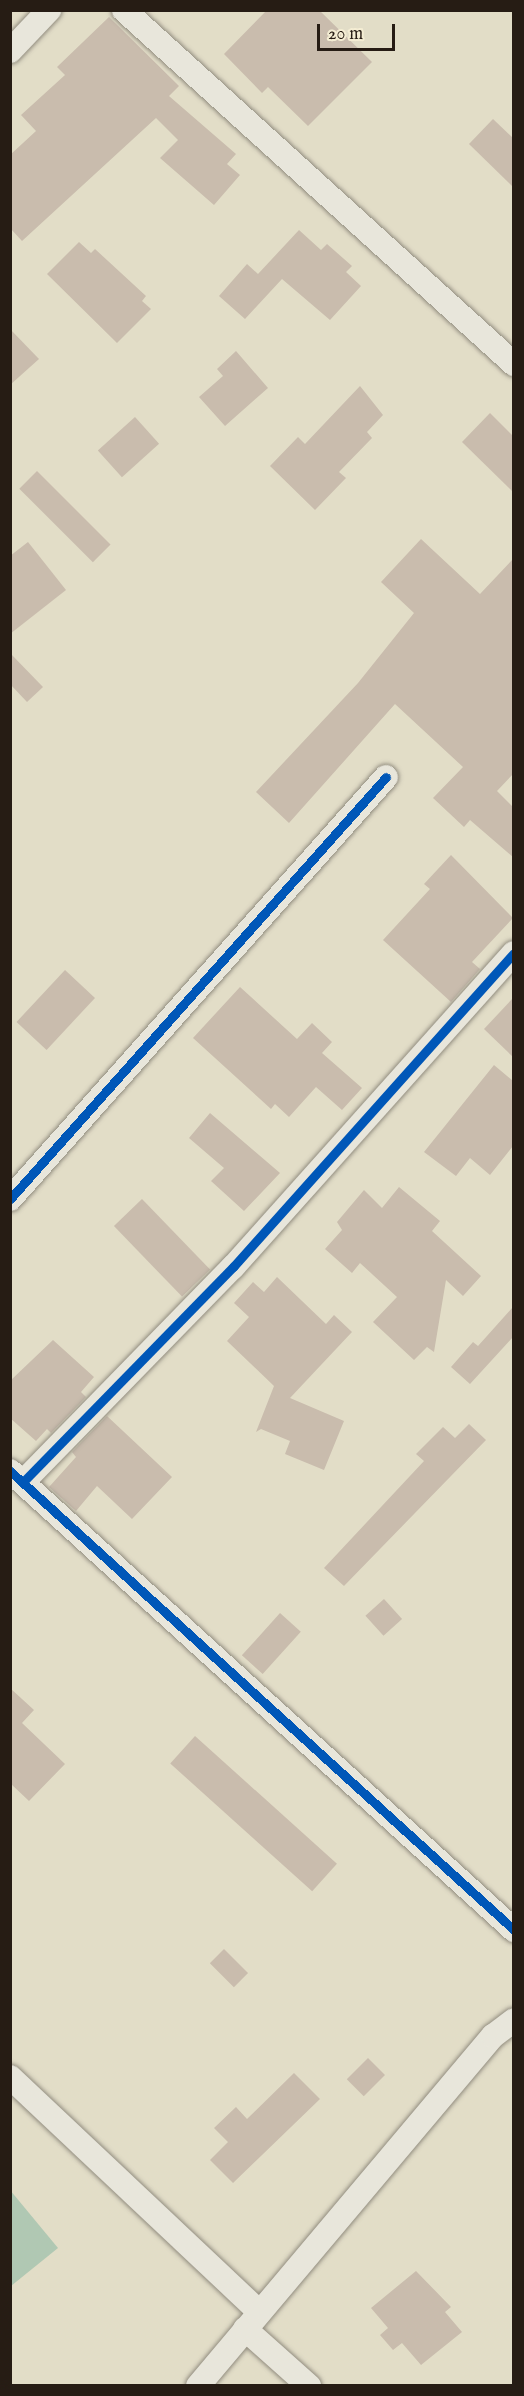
<!DOCTYPE html>
<style>
body{margin:0}
#map{position:relative;width:524px;height:2396px;overflow:hidden;background:#e2ddc7;font-family:"IM FELL English",serif}
div>[style]{position:absolute}
[style*='--x']{left:calc(var(--x)*1px);top:calc(var(--y)*1px);width:calc(var(--w)*1px);rotate:calc(var(--a)*1deg)}
.water>*{inset:0;background:#b0c8b3}
.building>*{inset:0;background:#c9bcad;transform-origin:0 0}
.roads{filter:drop-shadow(0 0 2px #928d80) drop-shadow(0 0 2px #928d80)}
.street>*{height:24px;margin:-12px;padding:0 12px;transform-origin:12px;border-radius:12px;background:#e8e6db}
.cycleway>*{height:9px;margin:-4.5px;padding:0 4.5px;transform-origin:4.5px;border-radius:4.5px;background:#0057b8}
span{translate:-50% -50%;white-space:nowrap;text-align:center;line-height:1.15;-webkit-text-stroke:5px #f4edd3;paint-order:stroke}
.frame{position:absolute;inset:0;border:12px solid #261c14;pointer-events:none}
.scale{position:absolute;left:317px;top:24px;width:78px;height:27px;box-sizing:border-box;border:3px solid #261c14;border-top:0;padding-left:8px;font-size:18px;line-height:21px;white-space:nowrap;color:#261c14;-webkit-text-stroke:4px #f4edd3;paint-order:stroke}
</style>
<div id="map">
<div class="water">
<i style="clip-path:polygon(10px 2190px,58px 2248px,11px 2286px,10px 2286px)"></i>
</div>
<div class="building">
<i style="clip-path:polygon(267px 10px,319px 10px,372px 62px,308px 126px,268px 87px,262px 93px,224px 54px)"></i>
<i style="clip-path:polygon(109px 17px,179px 86px,169px 96px,236px 154px,227px 164px,240px 175px,214px 205px,160px 158px,178px 140px,156px 118px,22px 241px,10px 228px,10px 155px,36px 131px,21px 115px,65px 75px,57px 67px)"></i>
<i style="clip-path:polygon(493px 119px,513px 138px,513px 187px,469px 144px)"></i>
<i style="clip-path:polygon(299px 230px,321px 250px,327px 244px,352px 266px,346px 272px,361px 286px,330px 320px,282px 279px,245px 319px,219px 296px,247px 264px,258px 274px)"></i>
<i style="clip-path:polygon(79px 242px,91px 253px,95px 249px,146px 296px,142px 301px,151px 309px,117px 343px,47px 274px)"></i>
<i style="clip-path:polygon(10px 329px,39px 359px,10px 385px)"></i>
<i style="clip-path:polygon(236px 351px,268px 388px,225px 426px,199px 397px,223px 376px,217px 369px)"></i>
<i style="clip-path:polygon(360px 386px,383px 415px,367px 432px,372px 438px,339px 472px,346px 478px,315px 510px,270px 466px,298px 437px,305px 444px)"></i>
<i style="clip-path:polygon(490px 413px,513px 436px,513px 492px,462px 442px)"></i>
<i style="left:135px;top:417px;width:36px;height:50px;rotate:48deg"></i>
<i style="left:37px;top:471px;width:104px;height:25px;rotate:45deg"></i>
<i style="clip-path:polygon(421px 539px,480px 594px,513px 559px,513px 774px,497px 791px,513px 807px,513px 857px,470px 820px,464px 827px,433px 798px,463px 767px,395px 704px,289px 823px,256px 792px,358px 683px,414px 613px,381px 582px)"></i>
<i style="clip-path:polygon(28px 542px,66px 590px,10px 634px,10px 556px)"></i>
<i style="clip-path:polygon(10px 653px,43px 687px,27px 702px,10px 684px)"></i>
<i style="clip-path:polygon(451px 855px,513px 918px,472px 962px,480px 969px,451px 1002px,383px 940px,430px 889px,424px 884px)"></i>
<i style="left:65px;top:970px;width:41px;height:71px;rotate:43deg"></i>
<i style="clip-path:polygon(240px 987px,297px 1039px,312px 1023px,332px 1042px,322px 1053px,362px 1088px,342px 1110px,316px 1087px,289px 1117px,275px 1104px,271px 1109px,193px 1038px)"></i>
<i style="clip-path:polygon(513px 998px,513px 1057px,484px 1029px)"></i>
<i style="clip-path:polygon(494px 1065px,513px 1081px,513px 1146px,490px 1175px,470px 1158px,456px 1176px,424px 1152px)"></i>
<i style="clip-path:polygon(210px 1113px,280px 1173px,244px 1211px,211px 1181px,224px 1168px,189px 1138px)"></i>
<i style="clip-path:polygon(399px 1187px,440px 1221px,432px 1231px,481px 1276px,463px 1296px,446px 1280px,434px 1352px,427px 1347px,414px 1360px,373px 1322px,397px 1297px,360px 1263px,352px 1273px,325px 1249px,342px 1230px,337px 1222px,364px 1190px,382px 1208px)"></i>
<i style="left:142px;top:1199px;width:98px;height:39px;rotate:46deg"></i>
<i style="clip-path:polygon(277px 1277px,326px 1324px,334px 1315px,352px 1332px,290px 1398px,344px 1421px,324px 1470px,285px 1454px,290px 1441px,261px 1429px,256px 1432px,274px 1386px,227px 1341px,249px 1317px,234px 1303px,253px 1282px,264px 1292px)"></i>
<i style="clip-path:polygon(513px 1307px,513px 1337px,470px 1384px,451px 1367px,473px 1342px,478px 1346px)"></i>
<i style="clip-path:polygon(53px 1340px,94px 1377px,81px 1392px,86px 1397px,51px 1433px,47px 1429px,36px 1441px,10px 1418px,10px 1381px)"></i>
<i style="clip-path:polygon(107px 1416px,172px 1477px,132px 1519px,97px 1486px,76px 1511px,49px 1487px,76px 1457px,72px 1452px)"></i>
<i style="clip-path:polygon(469px 1424px,486px 1440px,344px 1586px,324px 1568px,424px 1461px,416px 1454px,443px 1427px,455px 1438px)"></i>
<i style="left:384px;top:1599px;width:27px;height:25px;rotate:48deg"></i>
<i style="left:280px;top:1613px;width:28px;height:57px;rotate:42deg"></i>
<i style="clip-path:polygon(10px 1688px,34px 1710px,22px 1723px,65px 1764px,29px 1801px,10px 1783px)"></i>
<i style="left:195px;top:1736px;width:191px;height:37px;rotate:42deg"></i>
<i style="left:224px;top:1949px;width:34px;height:20px;rotate:45deg"></i>
<i style="left:368px;top:2058px;width:24px;height:30px;rotate:45deg"></i>
<i style="clip-path:polygon(294px 2073px,320px 2099px,233px 2183px,210px 2160px,228px 2142px,214px 2128px,236px 2107px,247px 2119px)"></i>
<i style="clip-path:polygon(416px 2271px,451px 2307px,445px 2312px,462px 2332px,421px 2365px,402px 2343px,393px 2350px,380px 2335px,388px 2328px,371px 2308px)"></i>
</div>
<div class="roads">
<div class="street">
<i style="--x:124;--y:10;--w:527;--a:42.23"></i>
<i style="--x:10;--y:51;--w:57;--a:-46.4"></i>
<i style="--x:10;--y:1199;--w:565;--a:-48.3"></i>
<i style="--x:10;--y:1471;--w:682;--a:42.32"></i>
<i style="--x:23;--y:1482;--w:301;--a:-45.7"></i>
<i style="--x:233;--y:1267;--w:421;--a:-48.2"></i>
<i style="--x:10;--y:2077;--w:342;--a:43.3"></i>
<i style="--x:245;--y:2329;--w:86;--a:41.7"></i>
<i style="--x:198;--y:2386;--w:458;--a:-49.9"></i>
<i style="--x:493;--y:2036;--w:26;--a:-37"></i>
</div>
</div>
<div class="cycleway">
<i style="--x:10;--y:1199;--w:565;--a:-48.3"></i>
<i style="--x:10;--y:1471;--w:682;--a:42.32"></i>
<i style="--x:23;--y:1482;--w:301;--a:-45.7"></i>
<i style="--x:233;--y:1267;--w:421;--a:-48.2"></i>
</div>
<div class="frame"></div>
<div class="scale">20 m</div>
</div>
